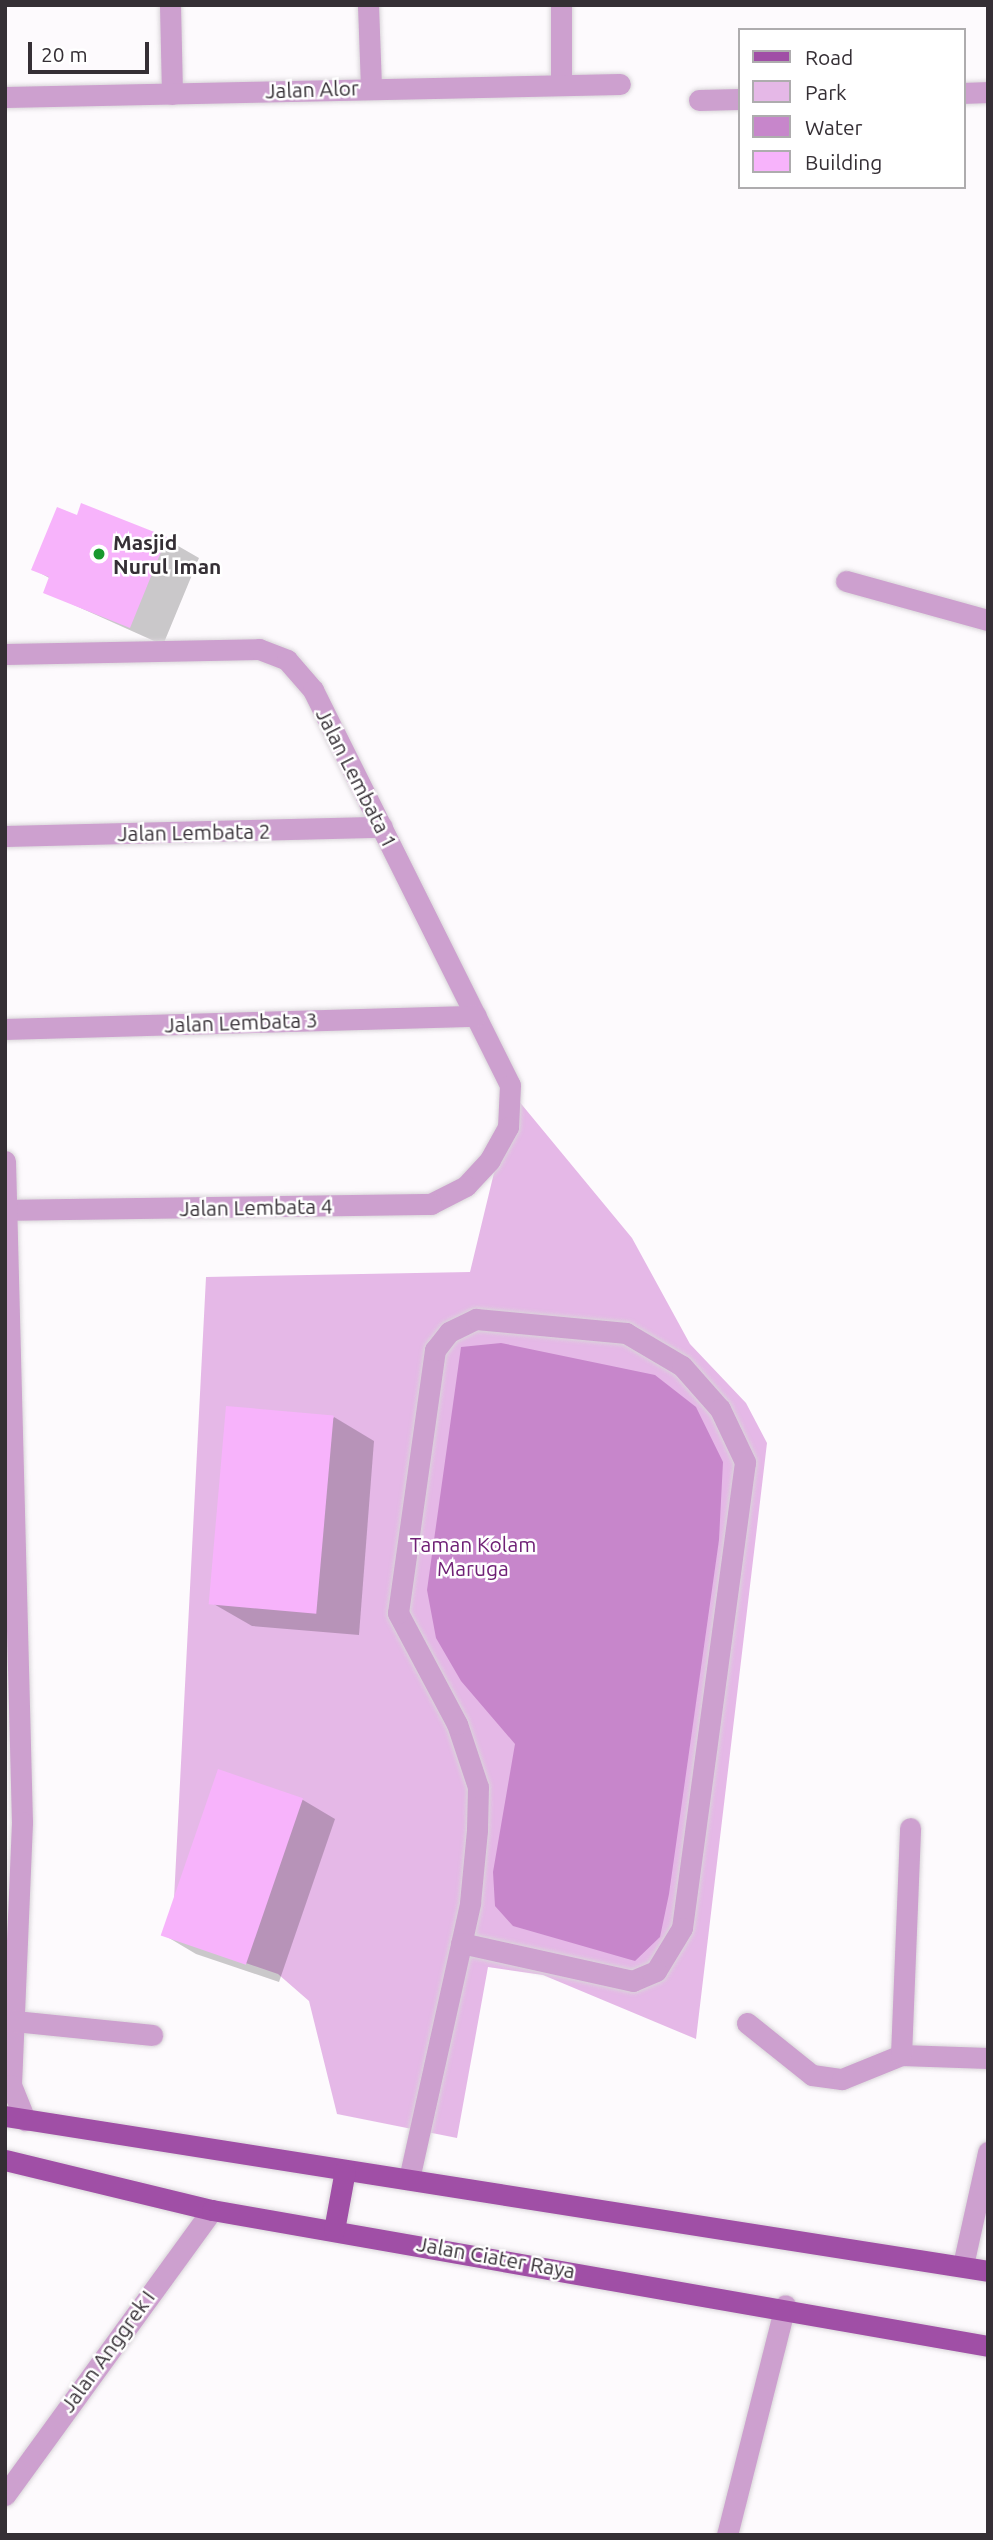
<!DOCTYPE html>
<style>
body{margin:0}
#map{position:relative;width:993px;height:2540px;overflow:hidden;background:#fdfafd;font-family:Ubuntu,sans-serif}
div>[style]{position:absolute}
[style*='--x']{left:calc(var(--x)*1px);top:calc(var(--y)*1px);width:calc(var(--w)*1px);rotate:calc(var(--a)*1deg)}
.green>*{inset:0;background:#e5b8e7}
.water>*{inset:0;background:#c786cb}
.shadow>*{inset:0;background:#0003}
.building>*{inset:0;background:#f7b3fb;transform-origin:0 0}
.roads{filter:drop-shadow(0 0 2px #d9d5d9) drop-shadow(0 0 2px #d9d5d9)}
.minor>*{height:21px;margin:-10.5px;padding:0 10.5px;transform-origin:10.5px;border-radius:10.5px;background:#cda0cf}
.major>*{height:21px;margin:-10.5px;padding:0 10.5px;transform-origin:10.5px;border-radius:10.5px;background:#a04fa6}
.dots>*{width:19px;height:19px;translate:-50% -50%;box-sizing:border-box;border:4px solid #fff;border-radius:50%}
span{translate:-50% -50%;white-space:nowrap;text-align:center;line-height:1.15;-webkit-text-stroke:5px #fff;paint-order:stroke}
.street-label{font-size:21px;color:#352f35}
.poi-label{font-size:21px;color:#352f35;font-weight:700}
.left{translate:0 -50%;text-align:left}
.park-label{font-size:21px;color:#6f2075}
.frame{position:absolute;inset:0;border:7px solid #352f35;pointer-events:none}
.legend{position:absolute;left:738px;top:28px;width:228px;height:161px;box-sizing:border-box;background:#fff;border:2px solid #aeacae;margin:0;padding:9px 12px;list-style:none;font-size:21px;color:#352f35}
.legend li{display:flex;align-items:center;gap:14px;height:35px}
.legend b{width:35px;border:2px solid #aeacae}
.scale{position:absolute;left:28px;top:42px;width:121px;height:32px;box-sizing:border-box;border:4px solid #352f35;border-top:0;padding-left:9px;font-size:21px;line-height:24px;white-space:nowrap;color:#352f35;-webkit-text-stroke:5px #fff;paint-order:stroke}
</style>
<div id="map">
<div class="green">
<i style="clip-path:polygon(513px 1094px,632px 1238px,690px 1344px,746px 1403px,767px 1443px,696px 2039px,543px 1975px,488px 1967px,457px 2138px,337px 2114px,309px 2001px,278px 1974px,172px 1938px,206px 1277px,470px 1272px)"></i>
</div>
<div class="water">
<i style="clip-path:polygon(501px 1343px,655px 1375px,696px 1407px,723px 1462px,719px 1540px,669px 1894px,660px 1937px,635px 1961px,513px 1926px,495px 1906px,493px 1872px,515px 1744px,461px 1681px,436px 1638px,427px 1590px,461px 1347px)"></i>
</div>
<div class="shadow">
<i style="clip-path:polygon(78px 517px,166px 539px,199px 558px,163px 645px,45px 592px,51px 579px,33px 569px)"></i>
<i style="clip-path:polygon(334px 1417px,374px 1441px,359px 1635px,252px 1626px,212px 1603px)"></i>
<i style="clip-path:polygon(220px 1772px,303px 1800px,335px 1819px,279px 1982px,196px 1954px,164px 1935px)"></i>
</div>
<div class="building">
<i style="clip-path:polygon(81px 503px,167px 537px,130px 628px,43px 593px,49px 577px,31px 570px,57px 507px,77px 515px)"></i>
<i style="left:226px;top:1406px;width:108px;height:199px;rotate:5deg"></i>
<i style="left:218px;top:1769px;width:90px;height:176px;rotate:19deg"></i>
</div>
<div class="roads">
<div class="minor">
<i style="--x:170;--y:5;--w:89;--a:88.7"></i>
<i style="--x:368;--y:5;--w:83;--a:87.9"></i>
<i style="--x:561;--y:5;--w:79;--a:90"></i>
<i style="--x:963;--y:93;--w:25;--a:-2"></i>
<i style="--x:5;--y:97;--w:615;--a:-1.21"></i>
<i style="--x:699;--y:100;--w:40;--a:-1.4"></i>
<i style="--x:846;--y:581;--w:147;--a:15.4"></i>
<i style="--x:5;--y:654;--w:254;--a:-1.1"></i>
<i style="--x:259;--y:649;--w:30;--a:21"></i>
<i style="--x:287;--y:660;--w:40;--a:49"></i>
<i style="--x:313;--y:690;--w:441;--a:63.5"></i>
<i style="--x:510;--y:1085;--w:42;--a:92.7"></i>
<i style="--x:508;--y:1127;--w:38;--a:119"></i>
<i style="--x:490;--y:1160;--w:35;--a:133"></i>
<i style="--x:466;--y:1186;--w:39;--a:153"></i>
<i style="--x:431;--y:1204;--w:424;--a:179.2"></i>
<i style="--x:5;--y:836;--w:377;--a:-1.4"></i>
<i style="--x:5;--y:1029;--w:471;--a:-1.6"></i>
<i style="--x:5;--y:1161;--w:661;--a:88.53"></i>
<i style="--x:22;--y:1822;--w:263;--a:92.4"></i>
<i style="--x:11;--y:2085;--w:38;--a:68"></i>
<i style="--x:5;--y:2020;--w:148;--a:5.8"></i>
<i style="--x:747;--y:2023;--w:83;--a:38.7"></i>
<i style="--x:812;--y:2075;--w:30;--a:8"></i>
<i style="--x:842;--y:2079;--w:64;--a:-22.1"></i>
<i style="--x:901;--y:2055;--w:87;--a:2"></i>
<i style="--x:901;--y:2055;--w:227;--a:-87.7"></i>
<i style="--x:409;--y:2179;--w:283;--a:-77.5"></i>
<i style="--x:470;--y:1903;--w:73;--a:-84.5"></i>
<i style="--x:477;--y:1830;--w:43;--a:-88.7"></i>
<i style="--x:478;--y:1787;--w:66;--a:-108.4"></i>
<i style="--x:457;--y:1724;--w:126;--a:-118"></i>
<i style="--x:398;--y:1613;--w:266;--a:-82"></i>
<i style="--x:435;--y:1350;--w:23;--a:-52"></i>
<i style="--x:449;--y:1332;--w:30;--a:-26"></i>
<i style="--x:476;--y:1319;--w:151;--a:5.3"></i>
<i style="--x:626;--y:1333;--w:65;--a:30.5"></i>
<i style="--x:682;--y:1366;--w:57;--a:48.5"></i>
<i style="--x:720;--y:1409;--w:59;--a:64.7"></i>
<i style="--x:745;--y:1462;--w:470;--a:97.7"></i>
<i style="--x:682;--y:1928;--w:50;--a:121.2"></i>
<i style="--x:656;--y:1971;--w:25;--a:157"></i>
<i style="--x:633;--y:1981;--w:176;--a:-167.5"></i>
<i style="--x:963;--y:2265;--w:116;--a:-77.5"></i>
<i style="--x:5;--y:2495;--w:352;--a:-54"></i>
<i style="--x:727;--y:2535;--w:237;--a:-75.8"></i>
</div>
<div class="major">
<i style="--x:5;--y:2116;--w:995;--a:8.96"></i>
<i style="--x:5;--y:2160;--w:213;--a:13.6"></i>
<i style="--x:212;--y:2210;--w:788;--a:9.94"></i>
<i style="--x:334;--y:2230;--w:61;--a:-79.6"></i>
</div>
</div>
<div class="dots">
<i style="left:99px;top:554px;background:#18992e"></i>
</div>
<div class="street-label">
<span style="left:312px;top:89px;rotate:-2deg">Jalan Alor</span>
<span style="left:357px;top:778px;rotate:63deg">Jalan Lembata 1</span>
<span style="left:194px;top:832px;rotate:-1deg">Jalan Lembata 2</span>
<span style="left:241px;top:1022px;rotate:-2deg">Jalan Lembata 3</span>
<span style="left:256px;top:1207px;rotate:-1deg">Jalan Lembata 4</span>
<span style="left:496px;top:2257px;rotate:10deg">Jalan Ciater Raya</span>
<span style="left:107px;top:2351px;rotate:-54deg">Jalan Anggrek I</span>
</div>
<div class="poi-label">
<span class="left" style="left:113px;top:554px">Masjid<br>Nurul Iman</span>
</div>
<div class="park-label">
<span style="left:473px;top:1556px">Taman Kolam<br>Maruga</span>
</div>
<div class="frame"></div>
<ul class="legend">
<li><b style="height:9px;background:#a04fa6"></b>Road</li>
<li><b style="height:19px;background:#e5b8e7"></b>Park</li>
<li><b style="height:19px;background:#c786cb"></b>Water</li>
<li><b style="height:19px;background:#f7b3fb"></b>Building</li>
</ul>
<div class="scale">20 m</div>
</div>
